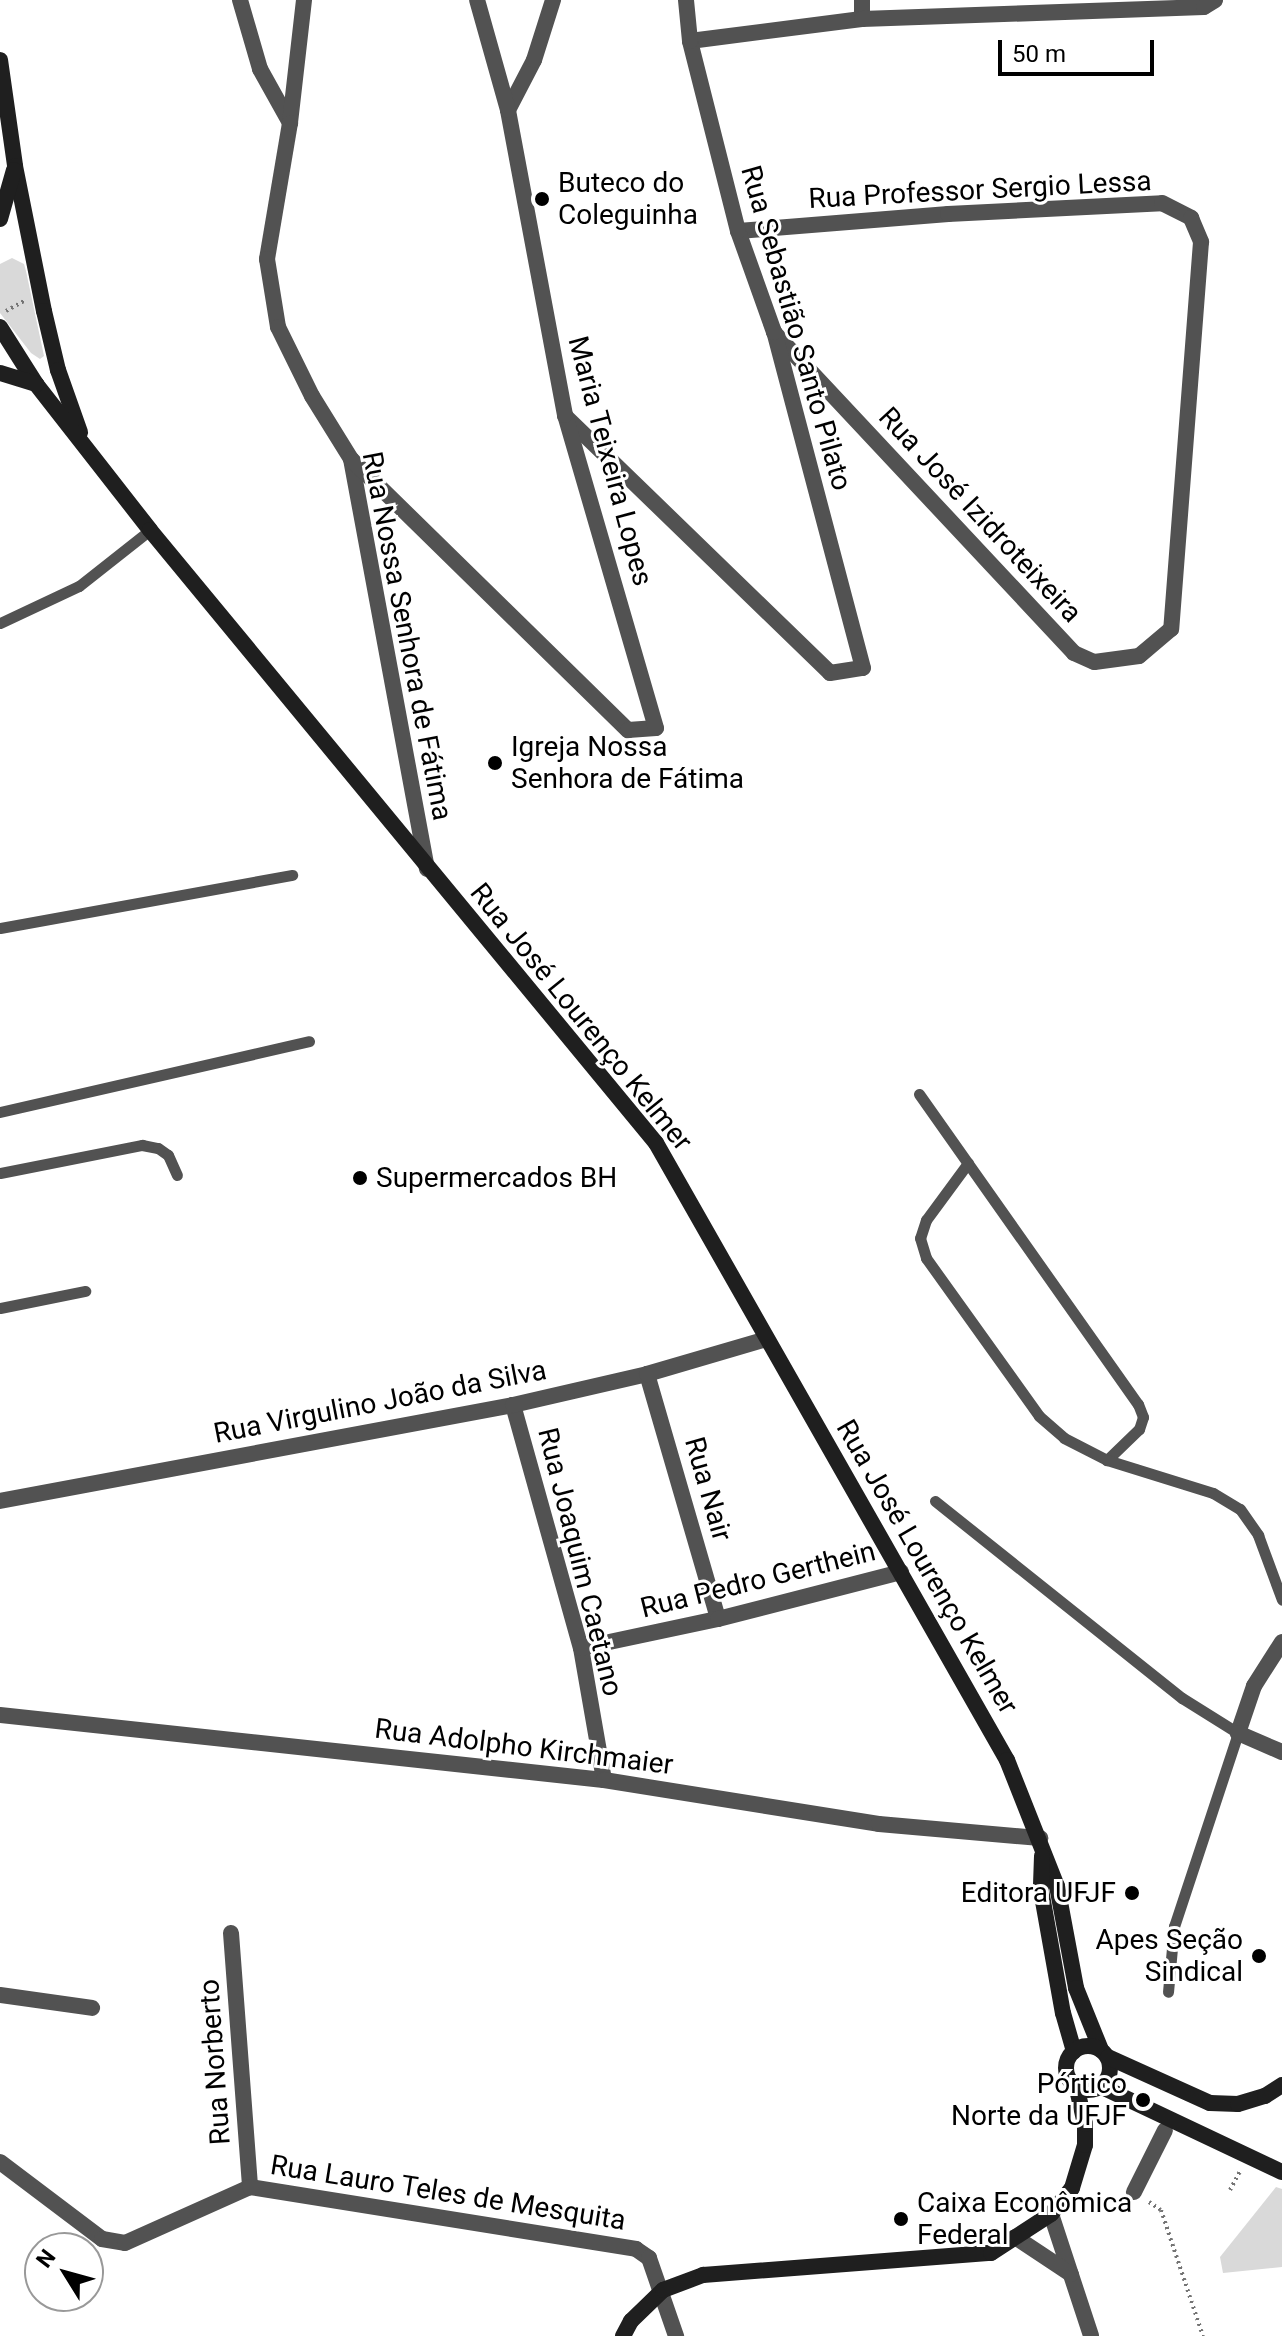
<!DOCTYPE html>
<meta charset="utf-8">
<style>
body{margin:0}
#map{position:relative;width:1282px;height:2336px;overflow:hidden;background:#fff;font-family:Roboto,sans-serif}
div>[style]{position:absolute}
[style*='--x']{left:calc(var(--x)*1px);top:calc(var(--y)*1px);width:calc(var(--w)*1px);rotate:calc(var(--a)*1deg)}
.green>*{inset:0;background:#d9d9d9}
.path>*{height:4px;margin-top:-2px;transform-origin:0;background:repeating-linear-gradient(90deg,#747474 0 2px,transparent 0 6px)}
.service>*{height:11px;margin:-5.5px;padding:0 5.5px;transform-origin:5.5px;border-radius:5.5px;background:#525252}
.pedestrian>*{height:16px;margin:-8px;padding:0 8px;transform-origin:8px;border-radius:8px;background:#525252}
.minor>*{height:16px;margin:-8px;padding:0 8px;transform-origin:8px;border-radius:8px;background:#525252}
.secondary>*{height:16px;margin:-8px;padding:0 8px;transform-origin:8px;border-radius:8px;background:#1f1f1f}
.secondary>.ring{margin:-8px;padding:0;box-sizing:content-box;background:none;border:16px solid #1f1f1f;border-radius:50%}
.dots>*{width:22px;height:22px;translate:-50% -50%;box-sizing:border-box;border:4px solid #fff;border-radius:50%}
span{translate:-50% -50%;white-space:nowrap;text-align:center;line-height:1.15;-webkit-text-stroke:6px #fff;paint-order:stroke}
.poi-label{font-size:28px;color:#000}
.left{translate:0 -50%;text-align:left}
.right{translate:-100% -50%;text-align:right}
.street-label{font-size:28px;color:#000}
.north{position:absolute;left:24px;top:2232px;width:80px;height:80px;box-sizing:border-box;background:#fff;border:2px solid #999;border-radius:50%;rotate:307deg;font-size:22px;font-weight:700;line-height:32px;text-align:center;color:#000}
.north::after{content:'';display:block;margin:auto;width:28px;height:36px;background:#000;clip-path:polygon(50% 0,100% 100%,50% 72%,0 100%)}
.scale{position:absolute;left:998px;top:40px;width:156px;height:36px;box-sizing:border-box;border:4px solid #000;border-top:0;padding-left:10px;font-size:24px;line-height:28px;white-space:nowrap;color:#000;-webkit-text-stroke:6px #fff;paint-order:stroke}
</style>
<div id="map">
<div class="green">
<i style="clip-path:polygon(12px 258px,24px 264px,26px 271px,44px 356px,40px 359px,31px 353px,0 313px,0 264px)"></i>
<i style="clip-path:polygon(1276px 2187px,1282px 2189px,1282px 2267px,1223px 2273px,1220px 2257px)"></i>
</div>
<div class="path">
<i style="--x:6;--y:311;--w:23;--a:-29"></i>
<i style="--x:1230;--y:2190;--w:21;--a:-62"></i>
<i style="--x:1149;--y:2202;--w:14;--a:34"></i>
<i style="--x:1161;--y:2210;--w:133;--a:71.6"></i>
</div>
<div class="service">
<i style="--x:0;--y:623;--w:87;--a:-25.1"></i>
<i style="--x:79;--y:586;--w:90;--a:-38.3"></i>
<i style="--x:0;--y:928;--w:297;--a:-10.3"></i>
<i style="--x:919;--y:1094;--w:380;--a:54.8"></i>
<i style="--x:1138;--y:1404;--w:14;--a:69"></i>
<i style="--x:1143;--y:1417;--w:13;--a:108"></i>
<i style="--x:1139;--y:1429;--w:45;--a:135.9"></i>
<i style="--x:0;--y:1112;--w:317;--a:-12.9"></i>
<i style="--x:968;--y:1163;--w:71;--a:126.4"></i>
<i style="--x:926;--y:1220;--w:19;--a:108"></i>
<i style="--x:920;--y:1238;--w:21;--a:73"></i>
<i style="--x:926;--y:1258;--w:194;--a:54.4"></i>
<i style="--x:1039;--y:1416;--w:33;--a:41"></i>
<i style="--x:1064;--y:1438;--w:48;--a:27.1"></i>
<i style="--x:1107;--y:1460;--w:111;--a:17.3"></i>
<i style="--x:1213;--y:1493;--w:31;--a:31"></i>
<i style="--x:1240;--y:1509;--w:32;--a:55"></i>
<i style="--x:1258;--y:1535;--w:69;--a:69.7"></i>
<i style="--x:0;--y:1173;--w:145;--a:-11.2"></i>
<i style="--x:142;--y:1145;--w:16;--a:11"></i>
<i style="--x:158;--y:1148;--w:12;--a:35"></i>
<i style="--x:168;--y:1155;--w:22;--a:66"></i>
<i style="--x:0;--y:1308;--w:87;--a:-11.3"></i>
<i style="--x:935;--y:1501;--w:316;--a:38.6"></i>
<i style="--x:1182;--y:1698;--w:66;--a:32"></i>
<i style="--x:1238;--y:1733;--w:203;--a:108.3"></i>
<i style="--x:1174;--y:1926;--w:66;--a:95.2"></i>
</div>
<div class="pedestrian">
<i style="--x:1134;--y:2192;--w:69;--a:-63.4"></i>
</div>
<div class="minor">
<i style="--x:240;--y:0;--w:72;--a:73.8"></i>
<i style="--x:260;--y:69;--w:62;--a:60.9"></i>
<i style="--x:304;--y:0;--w:124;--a:96.5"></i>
<i style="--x:290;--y:123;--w:138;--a:99.6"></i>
<i style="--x:267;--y:259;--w:69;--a:80.8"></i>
<i style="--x:278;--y:327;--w:77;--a:63.8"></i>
<i style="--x:312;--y:396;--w:74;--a:58.2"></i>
<i style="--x:351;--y:459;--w:417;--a:79.5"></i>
<i style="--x:862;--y:19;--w:19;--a:-90"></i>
<i style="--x:690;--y:41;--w:173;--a:-7.3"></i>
<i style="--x:862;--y:19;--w:342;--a:-2"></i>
<i style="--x:1204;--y:7;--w:13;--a:-32"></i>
<i style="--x:508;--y:110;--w:56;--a:-62.5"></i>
<i style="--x:534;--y:60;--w:63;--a:-72.4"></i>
<i style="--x:738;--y:231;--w:211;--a:-4.6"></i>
<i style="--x:948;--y:214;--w:214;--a:-2.9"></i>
<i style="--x:1162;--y:203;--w:33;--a:27"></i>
<i style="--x:1191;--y:218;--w:26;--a:67"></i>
<i style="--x:1201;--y:242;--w:388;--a:94.4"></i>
<i style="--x:1171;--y:629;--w:42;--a:139.8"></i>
<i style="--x:1139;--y:656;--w:45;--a:172.4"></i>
<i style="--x:1094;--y:662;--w:22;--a:-156"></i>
<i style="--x:1074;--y:653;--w:439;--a:-133.1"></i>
<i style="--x:565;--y:416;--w:369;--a:44.1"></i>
<i style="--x:830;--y:673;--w:33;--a:-9"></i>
<i style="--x:863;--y:668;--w:348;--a:-104.8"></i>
<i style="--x:774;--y:332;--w:107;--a:-109.6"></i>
<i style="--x:738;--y:231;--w:196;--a:-104.2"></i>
<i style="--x:690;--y:41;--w:41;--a:-95.6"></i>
<i style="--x:351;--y:459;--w:388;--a:44.4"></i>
<i style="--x:628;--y:730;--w:28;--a:-4"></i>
<i style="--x:656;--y:728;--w:326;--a:-106.2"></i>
<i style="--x:565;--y:415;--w:310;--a:-100.6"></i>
<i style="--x:508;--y:110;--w:114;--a:-105.7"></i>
<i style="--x:647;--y:1374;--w:255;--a:73.8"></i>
<i style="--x:513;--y:1405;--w:252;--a:74.4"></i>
<i style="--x:581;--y:1648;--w:134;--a:80.1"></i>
<i style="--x:0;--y:1501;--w:522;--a:-10.6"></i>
<i style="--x:513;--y:1405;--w:138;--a:-13"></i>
<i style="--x:647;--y:1374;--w:125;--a:-16.3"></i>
<i style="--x:1282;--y:1642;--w:52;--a:122.5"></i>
<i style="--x:1254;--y:1686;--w:50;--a:108.8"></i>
<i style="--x:1238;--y:1733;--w:48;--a:23.4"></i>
<i style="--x:581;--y:1648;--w:140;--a:-12"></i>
<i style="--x:718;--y:1619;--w:189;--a:-14.4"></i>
<i style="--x:0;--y:1715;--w:607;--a:6.14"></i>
<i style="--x:604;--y:1780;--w:278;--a:9.1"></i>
<i style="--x:879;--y:1824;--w:162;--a:5"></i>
<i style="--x:231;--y:1933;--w:255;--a:85.7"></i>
<i style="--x:0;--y:1995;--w:93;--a:8"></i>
<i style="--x:0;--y:2162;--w:128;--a:37"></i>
<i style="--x:102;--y:2239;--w:23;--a:10"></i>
<i style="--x:125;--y:2243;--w:137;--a:-24.1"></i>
<i style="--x:250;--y:2187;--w:391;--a:9.1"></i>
<i style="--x:636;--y:2249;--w:16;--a:35"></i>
<i style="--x:649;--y:2258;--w:83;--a:70.9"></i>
<i style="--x:1051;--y:2214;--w:128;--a:71.8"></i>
<i style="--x:1015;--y:2237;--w:67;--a:33.5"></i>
</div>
<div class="secondary">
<i style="--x:0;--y:60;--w:107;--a:81.9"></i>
<i style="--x:15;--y:166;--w:148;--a:78.7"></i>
<i style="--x:44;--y:311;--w:61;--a:76.7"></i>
<i style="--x:58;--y:370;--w:66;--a:70.5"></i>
<i style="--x:0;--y:219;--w:51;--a:-74.1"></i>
<i style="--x:0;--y:327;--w:67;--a:57.7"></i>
<i style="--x:36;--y:384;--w:185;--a:52"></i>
<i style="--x:150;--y:530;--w:795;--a:50.46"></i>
<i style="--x:656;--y:1143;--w:710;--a:60.37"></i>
<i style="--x:1007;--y:1760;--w:136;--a:68.4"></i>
<i style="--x:1057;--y:1886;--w:104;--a:79.4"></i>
<i style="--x:1076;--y:1988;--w:67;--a:68"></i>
<i style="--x:0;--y:373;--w:38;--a:17"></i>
<i style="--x:1042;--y:1856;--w:34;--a:92"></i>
<i style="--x:1041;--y:1890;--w:125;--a:79.9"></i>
<i style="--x:1063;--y:2013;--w:40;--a:74"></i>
<i class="ring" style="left:1066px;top:2046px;width:28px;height:28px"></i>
<i style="--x:1108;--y:2057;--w:112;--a:24.3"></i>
<i style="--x:1210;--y:2103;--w:28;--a:2"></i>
<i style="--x:1238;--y:2104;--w:28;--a:-17"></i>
<i style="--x:1265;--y:2096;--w:20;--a:-33"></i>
<i style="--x:1100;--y:2086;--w:201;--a:25.3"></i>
<i style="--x:623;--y:2336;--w:17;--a:-62"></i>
<i style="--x:631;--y:2321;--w:45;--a:-44.1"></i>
<i style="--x:663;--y:2290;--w:43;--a:-20.6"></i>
<i style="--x:703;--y:2275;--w:289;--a:-4.4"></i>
<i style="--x:991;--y:2253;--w:72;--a:-33"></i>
<i style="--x:1051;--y:2214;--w:33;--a:-51"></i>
<i style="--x:1072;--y:2188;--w:45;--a:-73.2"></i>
<i style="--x:1085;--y:2145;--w:21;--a:-90"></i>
<i style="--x:1085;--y:2124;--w:39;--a:-103"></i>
</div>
<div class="dots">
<i style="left:542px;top:199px;background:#000"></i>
<i style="left:495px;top:763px;background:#000"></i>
<i style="left:360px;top:1178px;background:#000"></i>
<i style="left:1132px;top:1893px;background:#000"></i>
<i style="left:1259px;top:1956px;background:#000"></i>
<i style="left:1143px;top:2100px;background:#000"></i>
<i style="left:901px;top:2219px;background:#000"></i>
</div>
<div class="poi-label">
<span class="left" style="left:558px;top:199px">Buteco do<br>Coleguinha</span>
<span class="left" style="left:511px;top:763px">Igreja Nossa<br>Senhora de Fátima</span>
<span class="left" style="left:376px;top:1178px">Supermercados BH</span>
<span class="right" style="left:1116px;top:1893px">Editora UFJF</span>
<span class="right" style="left:1243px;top:1956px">Apes Seção<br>Sindical</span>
<span class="right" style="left:1127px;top:2100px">Pórtico<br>Norte da UFJF</span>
<span class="left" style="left:917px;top:2219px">Caixa Econômica<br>Federal</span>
</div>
<div class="street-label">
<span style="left:980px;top:190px;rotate:-3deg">Rua Professor Sergio Lessa</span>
<span style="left:796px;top:328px;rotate:74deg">Rua Sebastião Santo Pilato</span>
<span style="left:610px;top:461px;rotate:75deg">Maria Teixeira Lopes</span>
<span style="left:980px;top:515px;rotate:47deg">Rua José Izidroteixeira</span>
<span style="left:407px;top:636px;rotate:79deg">Rua Nossa Senhora de Fátima</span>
<span style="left:581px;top:1017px;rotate:51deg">Rua José Lourenço Kelmer</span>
<span style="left:380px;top:1402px;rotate:-11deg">Rua Virgulino João da Silva</span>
<span style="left:708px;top:1489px;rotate:74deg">Rua Nair</span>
<span style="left:580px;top:1562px;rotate:76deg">Rua Joaquim Caetano</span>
<span style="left:927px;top:1567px;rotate:60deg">Rua José Lourenço Kelmer</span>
<span style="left:758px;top:1580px;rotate:-14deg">Rua Pedro Gerthein</span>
<span style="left:524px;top:1747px;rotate:7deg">Rua Adolpho Kirchmaier</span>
<span style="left:215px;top:2062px;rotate:-94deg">Rua Norberto</span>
<span style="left:448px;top:2193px;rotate:9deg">Rua Lauro Teles de Mesquita</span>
</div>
<div class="north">N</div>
<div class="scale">50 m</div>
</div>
